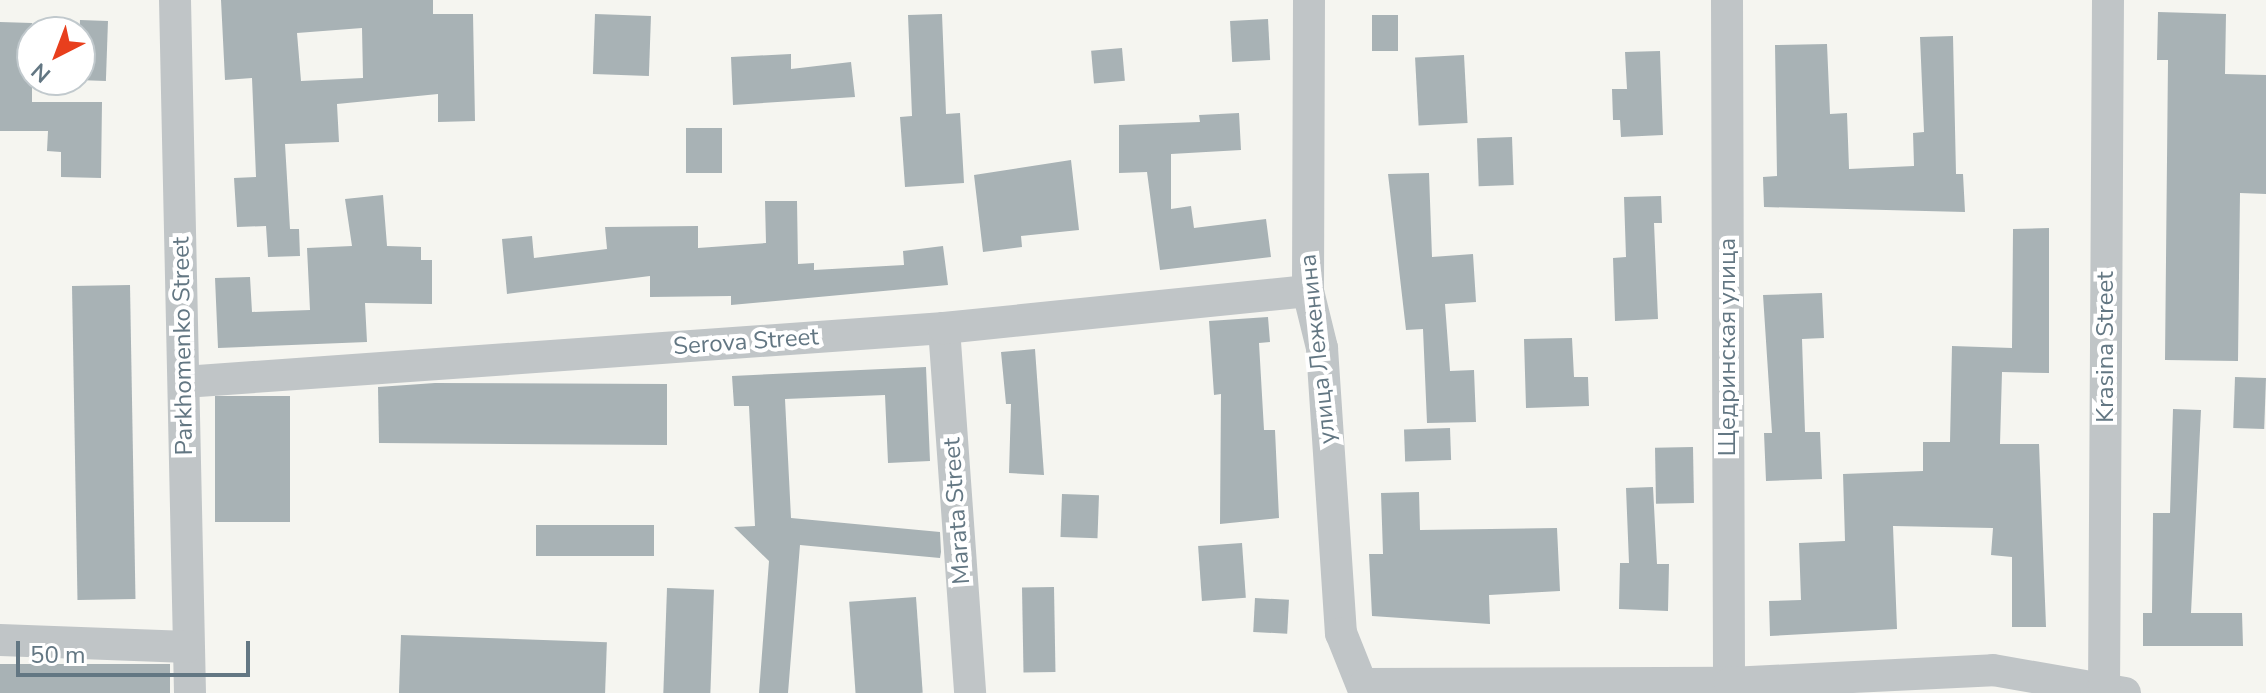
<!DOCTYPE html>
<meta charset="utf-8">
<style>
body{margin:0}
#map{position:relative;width:2266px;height:693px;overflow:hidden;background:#f5f5f0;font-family:"Nunito Sans",sans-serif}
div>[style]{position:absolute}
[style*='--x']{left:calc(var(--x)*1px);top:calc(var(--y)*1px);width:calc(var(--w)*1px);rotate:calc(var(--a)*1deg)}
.building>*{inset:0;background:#a8b2b5;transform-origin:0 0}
.minor>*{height:32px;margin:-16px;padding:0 16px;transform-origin:16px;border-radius:16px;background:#c0c5c7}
span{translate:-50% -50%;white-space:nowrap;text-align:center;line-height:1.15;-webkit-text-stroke:8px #fff;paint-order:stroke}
.street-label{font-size:24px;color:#637783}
.north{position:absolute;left:16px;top:16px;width:80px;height:80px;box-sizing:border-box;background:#fff;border:2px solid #c1c9cd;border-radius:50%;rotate:222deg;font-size:22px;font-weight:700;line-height:32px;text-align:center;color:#637783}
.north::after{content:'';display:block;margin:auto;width:28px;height:36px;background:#e83f1d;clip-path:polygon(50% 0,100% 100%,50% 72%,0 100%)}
.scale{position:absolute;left:16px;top:641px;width:234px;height:36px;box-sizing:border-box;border:4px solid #637783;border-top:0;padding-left:10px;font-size:24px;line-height:28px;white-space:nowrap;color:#637783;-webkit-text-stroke:6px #fff;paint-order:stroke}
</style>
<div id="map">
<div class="building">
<i style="clip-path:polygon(evenodd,221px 0,433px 0,433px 14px,473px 14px,475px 121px,438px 122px,438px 94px,337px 104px,339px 142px,285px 144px,290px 229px,299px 229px,300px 256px,268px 257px,266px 226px,237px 227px,234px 178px,256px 177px,252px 78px,225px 80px,221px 0,362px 28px,363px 78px,301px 81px,297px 33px,362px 28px)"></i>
<i style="clip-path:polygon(2158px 12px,2226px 14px,2225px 74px,2266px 75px,2266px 194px,2240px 193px,2238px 361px,2165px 360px,2168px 60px,2157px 60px)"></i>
<i style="left:595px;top:14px;width:56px;height:60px;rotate:2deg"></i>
<i style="clip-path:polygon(942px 14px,946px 114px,960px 113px,964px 183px,905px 187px,900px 117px,912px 116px,908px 15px)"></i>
<i style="left:1372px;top:15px;width:26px;height:36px"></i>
<i style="left:1268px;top:19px;width:41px;height:38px;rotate:87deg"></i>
<i style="left:80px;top:20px;width:28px;height:60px;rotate:2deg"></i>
<i style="clip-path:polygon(0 22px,32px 23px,32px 102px,102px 102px,101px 178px,61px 177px,61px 152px,47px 151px,48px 131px,0 131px)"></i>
<i style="clip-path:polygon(1953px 36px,1956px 174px,1963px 174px,1965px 212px,1764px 207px,1763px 177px,1777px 176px,1775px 45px,1827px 44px,1830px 114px,1847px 113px,1849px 169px,1914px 166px,1913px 133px,1924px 132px,1920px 37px)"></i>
<i style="left:1122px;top:48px;width:33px;height:31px;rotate:85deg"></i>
<i style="clip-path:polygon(1660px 51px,1663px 135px,1621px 137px,1620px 120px,1613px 120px,1612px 89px,1627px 89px,1625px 52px)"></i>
<i style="clip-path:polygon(791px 54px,791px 69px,851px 62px,855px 97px,733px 105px,731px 57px)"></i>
<i style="left:1464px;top:55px;width:68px;height:49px;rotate:87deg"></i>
<i style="clip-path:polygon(1239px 113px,1241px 150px,1171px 154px,1171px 209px,1191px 206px,1194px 228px,1266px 219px,1271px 257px,1160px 270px,1147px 172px,1119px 173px,1119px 125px,1200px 122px,1199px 115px)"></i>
<i style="left:686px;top:128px;width:36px;height:45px"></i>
<i style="left:1512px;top:137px;width:48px;height:35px;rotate:88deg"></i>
<i style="clip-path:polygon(1071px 160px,1079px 230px,1021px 236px,1022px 247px,983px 252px,974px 175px)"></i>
<i style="clip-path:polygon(1429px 173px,1432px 257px,1473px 254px,1476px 302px,1445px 304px,1450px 371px,1474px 370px,1476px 422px,1427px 423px,1423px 329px,1406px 330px,1388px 174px)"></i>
<i style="clip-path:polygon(383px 195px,387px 246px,421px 247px,421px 260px,432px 260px,432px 304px,365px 303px,367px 342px,218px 348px,215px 278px,250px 277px,252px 312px,310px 310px,307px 248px,352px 246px,345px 199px)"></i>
<i style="clip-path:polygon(1661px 196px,1662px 223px,1654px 223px,1658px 319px,1615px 321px,1613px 258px,1626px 257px,1624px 197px)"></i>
<i style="clip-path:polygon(765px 201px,797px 201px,798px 264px,814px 263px,814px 270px,904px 265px,903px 251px,943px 246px,948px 285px,731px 305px,731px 296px,650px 297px,650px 276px,507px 294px,502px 239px,532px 236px,534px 258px,607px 249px,605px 227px,698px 226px,698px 248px,766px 243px)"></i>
<i style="clip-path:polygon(2049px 228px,2049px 373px,2002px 372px,2000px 444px,2039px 444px,2046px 627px,2012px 627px,2012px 557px,1991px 555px,1993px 528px,1893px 526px,1897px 629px,1770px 636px,1769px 601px,1801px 600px,1799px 543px,1845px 541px,1843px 474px,1923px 471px,1923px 442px,1950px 442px,1952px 346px,2012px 348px,2013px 229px)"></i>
<i style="left:130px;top:285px;width:314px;height:58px;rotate:89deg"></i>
<i style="clip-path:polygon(1822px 293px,1824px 338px,1802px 339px,1805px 432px,1820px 432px,1822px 479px,1766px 481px,1764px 433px,1772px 433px,1763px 295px)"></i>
<i style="clip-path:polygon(1268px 317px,1270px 342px,1259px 343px,1264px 430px,1275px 430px,1279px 518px,1220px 524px,1221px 394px,1214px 395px,1209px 321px)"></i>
<i style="clip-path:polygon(1572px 338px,1574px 377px,1588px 377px,1589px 406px,1526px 408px,1524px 339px)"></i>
<i style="clip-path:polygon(1035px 349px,1044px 475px,1009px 473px,1011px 404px,1006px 404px,1001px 352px)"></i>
<i style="clip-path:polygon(926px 367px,930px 461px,888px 463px,885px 395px,785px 399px,791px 518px,940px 532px,941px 552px,940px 558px,800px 545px,788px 693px,759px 693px,769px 561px,734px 527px,755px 526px,749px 406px,734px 406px,732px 376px)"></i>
<i style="left:2235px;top:377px;width:31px;height:51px;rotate:2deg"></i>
<i style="clip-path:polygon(435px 383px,667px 384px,667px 445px,379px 443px,378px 387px)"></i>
<i style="left:290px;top:396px;width:126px;height:75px;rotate:90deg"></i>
<i style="clip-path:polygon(2173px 409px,2201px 410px,2191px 613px,2242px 613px,2243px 646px,2143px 646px,2143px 613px,2152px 613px,2153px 513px,2170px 513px)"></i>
<i style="left:1450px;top:428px;width:32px;height:46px;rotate:88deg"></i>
<i style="left:1693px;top:447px;width:56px;height:38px;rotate:89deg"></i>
<i style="clip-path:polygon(1653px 487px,1657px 564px,1669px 564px,1668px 611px,1619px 609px,1620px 563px,1629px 563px,1626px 488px)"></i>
<i style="clip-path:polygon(1419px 492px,1420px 530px,1557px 528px,1560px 591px,1489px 595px,1490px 624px,1372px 616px,1369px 554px,1383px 554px,1381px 493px)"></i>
<i style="left:1062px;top:494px;width:37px;height:43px;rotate:2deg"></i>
<i style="left:536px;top:525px;width:118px;height:31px"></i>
<i style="left:1242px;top:543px;width:55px;height:44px;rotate:86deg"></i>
<i style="left:1054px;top:587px;width:85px;height:32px;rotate:89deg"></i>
<i style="left:667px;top:588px;width:47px;height:105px;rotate:2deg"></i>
<i style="left:916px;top:597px;width:96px;height:67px;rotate:86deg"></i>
<i style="left:1255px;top:598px;width:34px;height:34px;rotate:3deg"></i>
<i style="left:401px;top:635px;width:206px;height:58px;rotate:2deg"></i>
<i style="left:0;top:664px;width:170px;height:29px"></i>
</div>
<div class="minor">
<i style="--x:175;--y:0;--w:693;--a:88.76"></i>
<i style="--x:1309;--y:0;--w:291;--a:90.2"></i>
<i style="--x:1308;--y:291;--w:59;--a:76.2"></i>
<i style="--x:1322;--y:348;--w:286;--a:86.2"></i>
<i style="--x:1341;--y:633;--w:65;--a:68.2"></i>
<i style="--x:1727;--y:0;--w:693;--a:89.83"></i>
<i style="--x:944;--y:328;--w:366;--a:85.9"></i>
<i style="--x:184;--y:382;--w:762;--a:-4.06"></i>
<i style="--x:944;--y:328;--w:366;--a:-5.8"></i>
<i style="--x:0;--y:640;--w:188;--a:2.1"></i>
<i style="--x:1365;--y:684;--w:365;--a:-0.2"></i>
<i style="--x:1730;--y:683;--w:263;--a:-2.8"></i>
<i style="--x:1993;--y:670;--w:134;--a:9.9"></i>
<i style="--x:2104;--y:693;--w:693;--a:-89.67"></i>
</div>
<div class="street-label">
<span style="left:746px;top:342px;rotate:-4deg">Serova Street</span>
<span style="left:183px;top:346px;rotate:-91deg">Parkhomenko Street</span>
<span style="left:1728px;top:347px;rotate:-90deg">Щедринская улица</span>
<span style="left:2106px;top:347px;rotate:-90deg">Krasina Street</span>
<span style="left:1318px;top:349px;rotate:-96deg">улица Леженина</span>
<span style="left:957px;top:511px;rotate:-94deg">Marata Street</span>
</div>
<div class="north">N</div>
<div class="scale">50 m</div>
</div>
